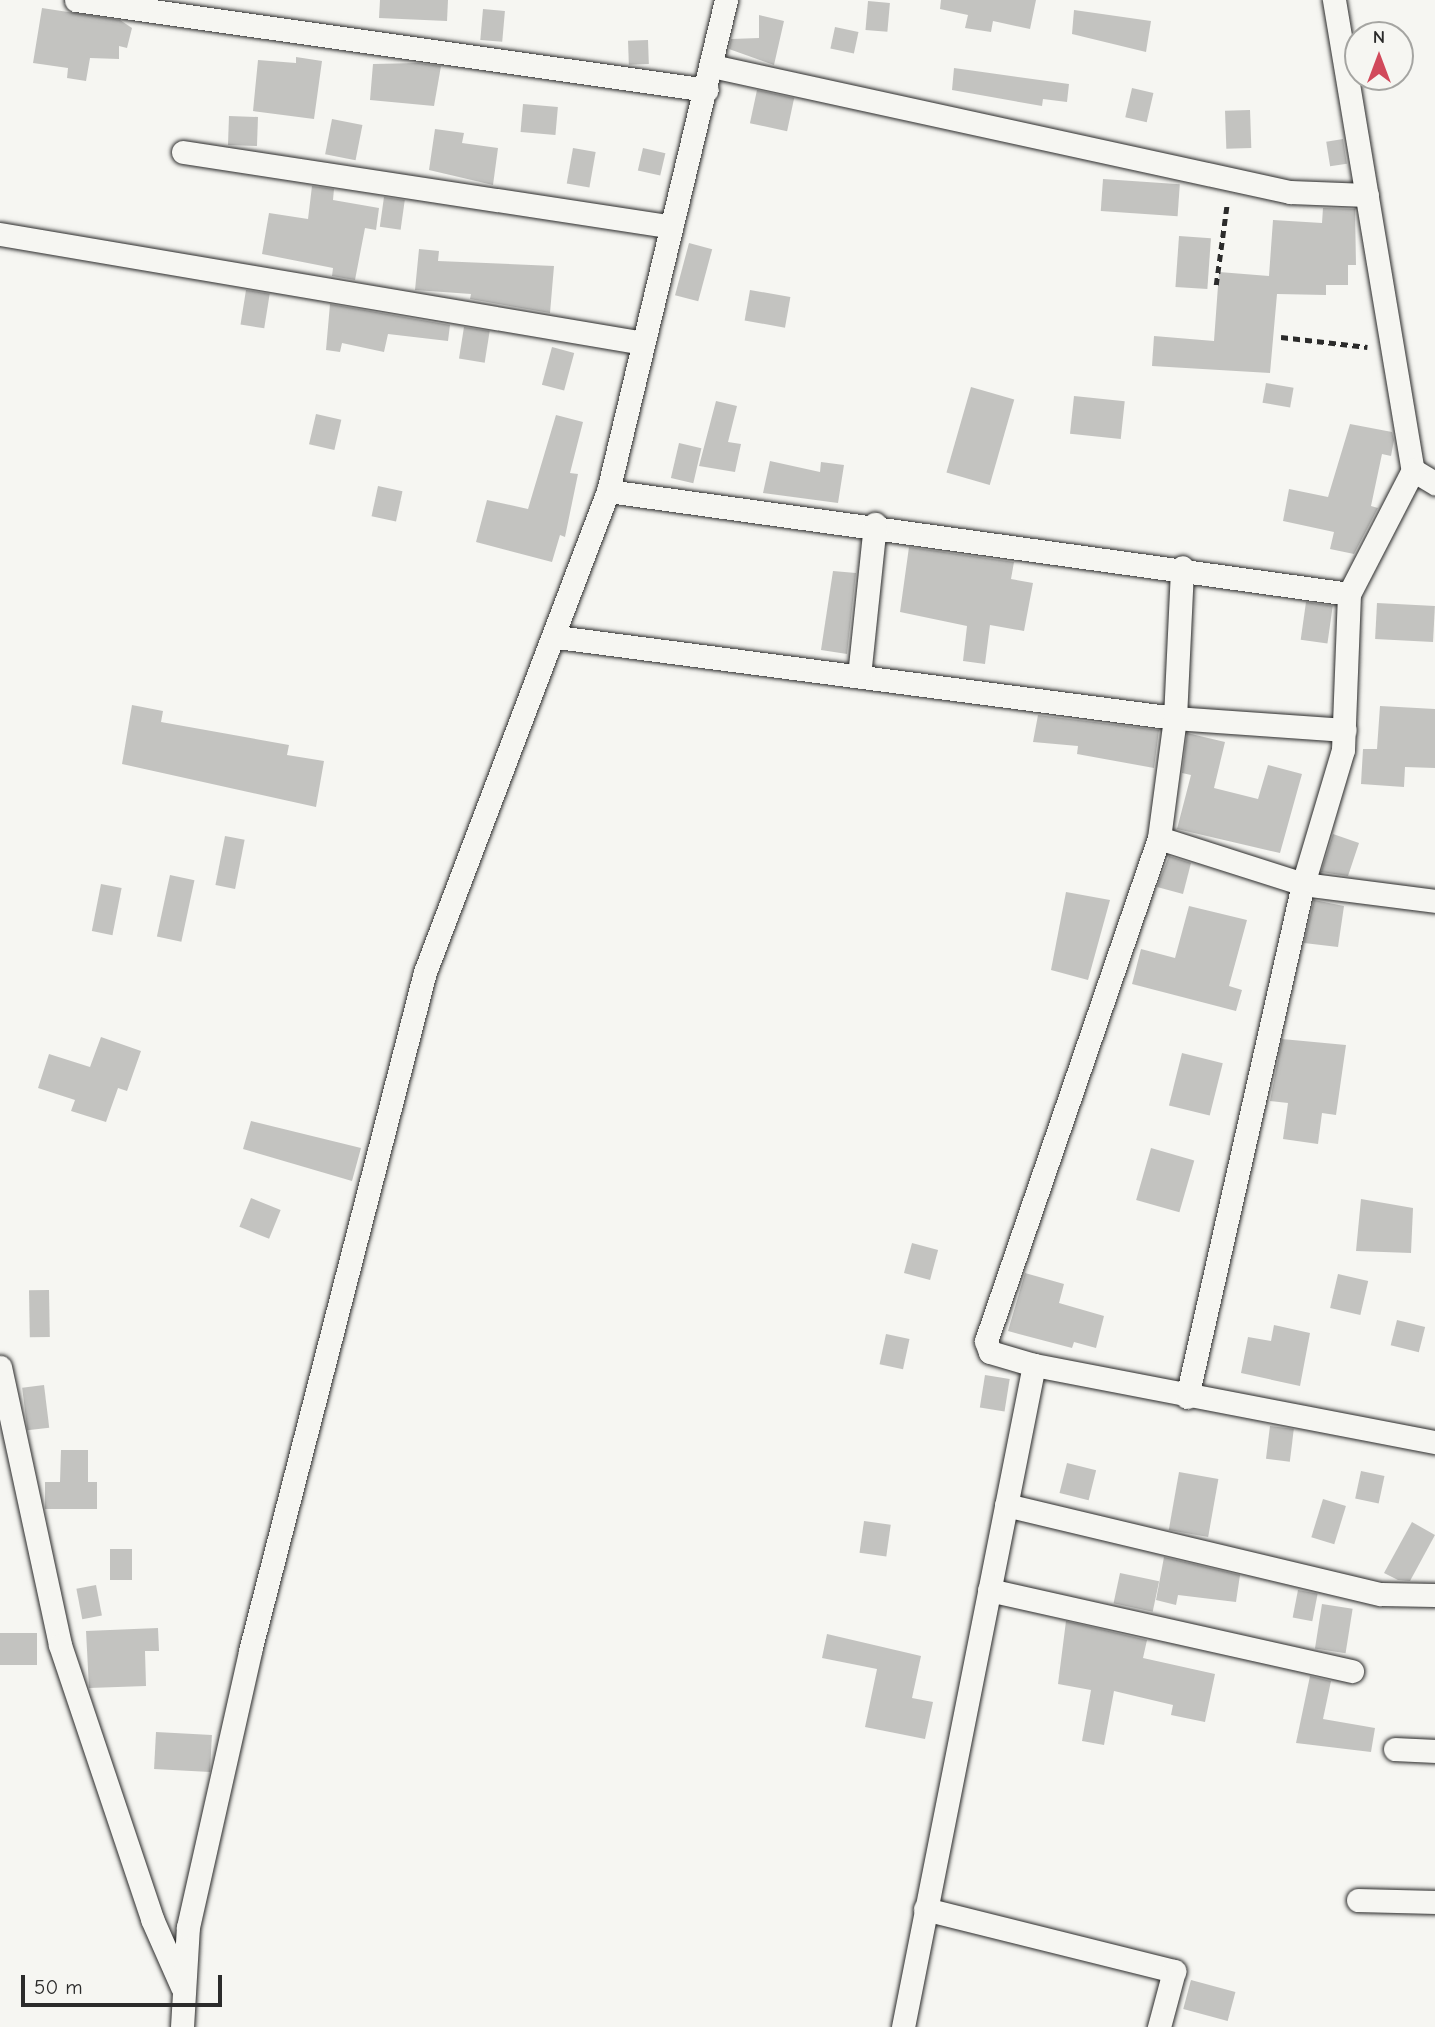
<!DOCTYPE html>
<style>
body{margin:0}
#map{position:relative;width:1435px;height:2027px;overflow:hidden;background:#f6f6f2;font-family:"Comic Neue",sans-serif}
div>[style]{position:absolute}
[style*='--x']{left:calc(var(--x)*1px);top:calc(var(--y)*1px);width:calc(var(--w)*1px);rotate:calc(var(--a)*1deg)}
.building>*{inset:0;background:#c3c3c0;transform-origin:0 0}
.path>*{height:4.5px;margin-top:-2.25px;transform-origin:0;background:repeating-linear-gradient(90deg,#2b2b2b 0 7px,transparent 0 12px)}
.roads{filter:drop-shadow(0 0 2px #2b2b2b) drop-shadow(0 0 2px #2b2b2b)}
.minor>*{height:23px;margin:-11.5px;padding:0 11.5px;transform-origin:11.5px;border-radius:11.5px;background:#f6f6f2}
span{translate:-50% -50%;white-space:nowrap;text-align:center;line-height:1.15;-webkit-text-stroke:5px #f6f6f2;paint-order:stroke}
.north{position:absolute;left:1344px;top:21px;width:70px;height:70px;box-sizing:border-box;background:#f6f6f2;border:2px solid #a5a5a2;border-radius:50%;rotate:0deg;font-size:19px;font-weight:700;line-height:28px;text-align:center;color:#2b2b2b}
.north::after{content:'';display:block;margin:auto;width:24px;height:32px;background:#d1495b;clip-path:polygon(50% 0,100% 100%,50% 72%,0 100%)}
.scale{position:absolute;left:21px;top:1975px;width:201px;height:32px;box-sizing:border-box;border:4px solid #2b2b2b;border-top:0;padding-left:9px;font-size:21px;line-height:24px;white-space:nowrap;color:#2b2b2b;-webkit-text-stroke:5px #f6f6f2;paint-order:stroke}
</style>
<div id="map">
<div class="building">
<i style="clip-path:polygon(380px 0,448px 0,447px 21px,379px 18px)"></i>
<i style="clip-path:polygon(941px 0,1036px 0,1030px 29px,993px 21px,991px 32px,965px 28px,968px 15px,940px 9px)"></i>
<i style="left:868px;top:1px;width:22px;height:29px;rotate:5deg"></i>
<i style="clip-path:polygon(42px 8px,120px 20px,132px 28px,127px 48px,119px 46px,119px 59px,90px 58px,86px 81px,67px 78px,68px 68px,33px 63px)"></i>
<i style="left:483px;top:9px;width:22px;height:31px;rotate:5deg"></i>
<i style="clip-path:polygon(1074px 10px,1151px 21px,1146px 52px,1072px 34px)"></i>
<i style="clip-path:polygon(759px 15px,784px 21px,774px 65px,729px 49px,731px 39px,759px 38px)"></i>
<i style="left:835px;top:27px;width:24px;height:22px;rotate:12deg"></i>
<i style="left:648px;top:40px;width:24px;height:20px;rotate:88deg"></i>
<i style="clip-path:polygon(296px 57px,322px 61px,314px 119px,253px 111px,258px 60px,296px 63px)"></i>
<i style="clip-path:polygon(418px 63px,441px 66px,434px 106px,370px 100px,373px 64px)"></i>
<i style="clip-path:polygon(954px 68px,1069px 84px,1067px 102px,1043px 99px,1042px 106px,952px 90px)"></i>
<i style="left:1132px;top:88px;width:22px;height:30px;rotate:13deg"></i>
<i style="left:757px;top:90px;width:38px;height:34px;rotate:12deg"></i>
<i style="left:523px;top:104px;width:35px;height:28px;rotate:5deg"></i>
<i style="left:1250px;top:110px;width:38px;height:25px;rotate:88deg"></i>
<i style="left:229px;top:116px;width:29px;height:29px;rotate:2deg"></i>
<i style="left:332px;top:119px;width:31px;height:36px;rotate:11deg"></i>
<i style="clip-path:polygon(435px 129px,464px 133px,462px 143px,498px 148px,493px 185px,429px 170px)"></i>
<i style="left:1343px;top:139px;width:25px;height:17px;rotate:81deg"></i>
<i style="left:573px;top:148px;width:23px;height:36px;rotate:10deg"></i>
<i style="left:643px;top:148px;width:23px;height:23px;rotate:13deg"></i>
<i style="left:1103px;top:179px;width:77px;height:32px;rotate:4deg"></i>
<i style="clip-path:polygon(312px 186px,334px 189px,333px 200px,379px 208px,376px 230px,365px 228px,355px 280px,332px 276px,333px 268px,262px 254px,269px 213px,308px 219px)"></i>
<i style="left:384px;top:197px;width:21px;height:30px;rotate:8deg"></i>
<i style="clip-path:polygon(1323px 208px,1355px 209px,1356px 265px,1348px 265px,1348px 285px,1326px 285px,1326px 295px,1277px 294px,1270px 373px,1152px 366px,1154px 336px,1214px 341px,1219px 272px,1269px 276px,1273px 220px,1322px 223px)"></i>
<i style="left:1179px;top:236px;width:32px;height:51px;rotate:4deg"></i>
<i style="left:689px;top:243px;width:24px;height:54px;rotate:15deg"></i>
<i style="clip-path:polygon(419px 249px,439px 251px,438px 261px,554px 266px,550px 313px,470px 299px,471px 294px,415px 290px)"></i>
<i style="left:246px;top:290px;width:24px;height:35px;rotate:9deg"></i>
<i style="left:750px;top:290px;width:41px;height:31px;rotate:10deg"></i>
<i style="clip-path:polygon(330px 304px,450px 325px,448px 341px,388px 334px,384px 352px,342px 343px,340px 352px,326px 350px)"></i>
<i style="left:464px;top:327px;width:26px;height:32px;rotate:9deg"></i>
<i style="left:552px;top:347px;width:23px;height:39px;rotate:15deg"></i>
<i style="left:1266px;top:383px;width:28px;height:20px;rotate:10deg"></i>
<i style="left:971px;top:387px;width:45px;height:89px;rotate:16deg"></i>
<i style="left:1074px;top:396px;width:51px;height:38px;rotate:6deg"></i>
<i style="clip-path:polygon(716px 401px,737px 406px,728px 442px,741px 444px,735px 472px,699px 466px)"></i>
<i style="left:316px;top:414px;width:26px;height:31px;rotate:13deg"></i>
<i style="clip-path:polygon(556px 415px,583px 422px,570px 473px,578px 474px,565px 537px,560px 535px,552px 562px,476px 542px,487px 500px,528px 509px)"></i>
<i style="clip-path:polygon(1350px 424px,1392px 432px,1394px 440px,1391px 456px,1382px 454px,1371px 506px,1378px 508px,1354px 554px,1330px 549px,1334px 532px,1283px 521px,1289px 489px,1328px 497px)"></i>
<i style="left:679px;top:443px;width:23px;height:36px;rotate:13deg"></i>
<i style="clip-path:polygon(770px 461px,820px 472px,821px 462px,844px 465px,838px 503px,763px 493px)"></i>
<i style="left:378px;top:486px;width:25px;height:31px;rotate:12deg"></i>
<i style="clip-path:polygon(909px 547px,1014px 562px,1011px 579px,1033px 583px,1024px 631px,990px 625px,985px 664px,963px 661px,967px 626px,900px 612px)"></i>
<i style="clip-path:polygon(833px 571px,856px 573px,847px 654px,821px 650px)"></i>
<i style="left:1306px;top:602px;width:27px;height:38px;rotate:8deg"></i>
<i style="left:1377px;top:603px;width:58px;height:36px;rotate:3deg"></i>
<i style="clip-path:polygon(132px 705px,163px 711px,161px 722px,289px 745px,287px 755px,324px 761px,316px 807px,122px 764px)"></i>
<i style="clip-path:polygon(1380px 706px,1435px 709px,1435px 768px,1405px 767px,1404px 787px,1361px 784px,1363px 749px,1377px 749px)"></i>
<i style="clip-path:polygon(1038px 715px,1159px 730px,1154px 768px,1077px 754px,1078px 746px,1033px 742px)"></i>
<i style="clip-path:polygon(1187px 733px,1225px 742px,1214px 788px,1258px 799px,1268px 765px,1302px 774px,1280px 853px,1177px 829px,1191px 775px,1182px 773px)"></i>
<i style="clip-path:polygon(1333px 834px,1359px 843px,1348px 876px,1321px 872px)"></i>
<i style="left:225px;top:836px;width:20px;height:50px;rotate:11deg"></i>
<i style="clip-path:polygon(1169px 856px,1191px 863px,1183px 894px,1157px 887px)"></i>
<i style="left:170px;top:875px;width:25px;height:63px;rotate:12deg"></i>
<i style="left:101px;top:884px;width:21px;height:48px;rotate:11deg"></i>
<i style="clip-path:polygon(1066px 892px,1110px 900px,1088px 980px,1051px 970px)"></i>
<i style="clip-path:polygon(1314px 900px,1344px 906px,1338px 947px,1304px 943px)"></i>
<i style="clip-path:polygon(1189px 906px,1247px 920px,1229px 986px,1242px 990px,1236px 1011px,1132px 984px,1141px 949px,1175px 958px)"></i>
<i style="clip-path:polygon(101px 1037px,141px 1051px,127px 1091px,118px 1088px,106px 1122px,71px 1111px,75px 1100px,38px 1088px,49px 1054px,90px 1067px)"></i>
<i style="clip-path:polygon(1282px 1039px,1346px 1045px,1336px 1115px,1322px 1113px,1318px 1144px,1283px 1139px,1288px 1103px,1270px 1101px)"></i>
<i style="left:1182px;top:1053px;width:42px;height:54px;rotate:14deg"></i>
<i style="clip-path:polygon(251px 1121px,361px 1148px,352px 1181px,243px 1149px)"></i>
<i style="left:1151px;top:1148px;width:45px;height:54px;rotate:16deg"></i>
<i style="left:251px;top:1198px;width:32px;height:31px;rotate:22deg"></i>
<i style="clip-path:polygon(1361px 1199px,1413px 1208px,1411px 1253px,1356px 1251px)"></i>
<i style="left:912px;top:1243px;width:27px;height:31px;rotate:15deg"></i>
<i style="clip-path:polygon(1025px 1273px,1064px 1284px,1059px 1303px,1104px 1316px,1096px 1348px,1074px 1342px,1072px 1348px,1008px 1331px)"></i>
<i style="left:1338px;top:1274px;width:31px;height:35px;rotate:13deg"></i>
<i style="left:49px;top:1290px;width:47px;height:20px;rotate:89deg"></i>
<i style="left:1397px;top:1320px;width:29px;height:26px;rotate:14deg"></i>
<i style="clip-path:polygon(1274px 1325px,1310px 1333px,1300px 1386px,1241px 1373px,1248px 1337px,1271px 1341px)"></i>
<i style="left:886px;top:1334px;width:24px;height:31px;rotate:12deg"></i>
<i style="left:985px;top:1375px;width:25px;height:33px;rotate:9deg"></i>
<i style="left:44px;top:1385px;width:43px;height:22px;rotate:83deg"></i>
<i style="left:1270px;top:1426px;width:24px;height:33px;rotate:7deg"></i>
<i style="clip-path:polygon(61px 1450px,88px 1450px,88px 1482px,97px 1482px,97px 1509px,45px 1509px,45px 1482px,60px 1482px)"></i>
<i style="left:1067px;top:1463px;width:30px;height:31px;rotate:14deg"></i>
<i style="left:1361px;top:1471px;width:24px;height:28px;rotate:12deg"></i>
<i style="left:1179px;top:1472px;width:40px;height:59px;rotate:10deg"></i>
<i style="left:1323px;top:1499px;width:24px;height:40px;rotate:17deg"></i>
<i style="left:864px;top:1521px;width:27px;height:32px;rotate:8deg"></i>
<i style="clip-path:polygon(1412px 1522px,1435px 1535px,1410px 1581px,1398px 1580px,1384px 1573px)"></i>
<i style="left:110px;top:1549px;width:22px;height:31px"></i>
<i style="clip-path:polygon(1164px 1557px,1240px 1575px,1236px 1602px,1178px 1595px,1176px 1605px,1156px 1600px)"></i>
<i style="left:1120px;top:1573px;width:40px;height:31px;rotate:12deg"></i>
<i style="left:96px;top:1585px;width:31px;height:20px;rotate:79deg"></i>
<i style="left:1298px;top:1590px;width:20px;height:28px;rotate:11deg"></i>
<i style="left:1322px;top:1604px;width:31px;height:45px;rotate:9deg"></i>
<i style="clip-path:polygon(1066px 1621px,1147px 1640px,1143px 1658px,1215px 1674px,1205px 1722px,1171px 1715px,1173px 1705px,1114px 1691px,1104px 1745px,1082px 1741px,1091px 1690px,1058px 1684px)"></i>
<i style="clip-path:polygon(158px 1628px,159px 1651px,145px 1651px,146px 1686px,89px 1688px,86px 1631px)"></i>
<i style="left:37px;top:1633px;width:32px;height:37px;rotate:90deg"></i>
<i style="clip-path:polygon(827px 1634px,921px 1656px,912px 1698px,933px 1702px,925px 1739px,865px 1727px,877px 1669px,822px 1658px)"></i>
<i style="clip-path:polygon(1310px 1676px,1331px 1681px,1323px 1719px,1375px 1728px,1371px 1752px,1296px 1743px)"></i>
<i style="left:156px;top:1732px;width:56px;height:37px;rotate:3deg"></i>
<i style="left:1191px;top:1980px;width:46px;height:30px;rotate:15deg"></i>
</div>
<div class="path">
<i style="--x:1216;--y:285;--w:82;--a:-82.3"></i>
<i style="--x:1281;--y:337;--w:87;--a:6.6"></i>
</div>
<div class="roads">
<div class="minor">
<i style="--x:76;--y:0;--w:637;--a:8.12"></i>
<i style="--x:1334;--y:0;--w:477;--a:80.5"></i>
<i style="--x:1413;--y:470;--w:26;--a:31"></i>
<i style="--x:712;--y:66;--w:592;--a:12.3"></i>
<i style="--x:1290;--y:192;--w:77;--a:2.2"></i>
<i style="--x:183;--y:152;--w:494;--a:8.7"></i>
<i style="--x:0;--y:234;--w:652;--a:9.62"></i>
<i style="--x:608;--y:491;--w:748;--a:7.91"></i>
<i style="--x:1349;--y:594;--w:140;--a:-62.7"></i>
<i style="--x:557;--y:637;--w:623;--a:7.47"></i>
<i style="--x:1175;--y:718;--w:170;--a:4"></i>
<i style="--x:859;--y:676;--w:153;--a:-84"></i>
<i style="--x:1159;--y:838;--w:151;--a:17.7"></i>
<i style="--x:1303;--y:884;--w:133;--a:7.3"></i>
<i style="--x:1034;--y:1365;--w:408;--a:10.9"></i>
<i style="--x:0;--y:1367;--w:284;--a:77.8"></i>
<i style="--x:60;--y:1645;--w:289;--a:71.4"></i>
<i style="--x:152;--y:1919;--w:74;--a:66.2"></i>
<i style="--x:1187;--y:1397;--w:526;--a:-77.26"></i>
<i style="--x:1303;--y:884;--w:140;--a:-73.4"></i>
<i style="--x:1343;--y:750;--w:156;--a:-87.8"></i>
<i style="--x:1006;--y:1505;--w:385;--a:13.4"></i>
<i style="--x:1381;--y:1594;--w:54;--a:1.1"></i>
<i style="--x:989;--y:1590;--w:372;--a:12.6"></i>
<i style="--x:1395;--y:1749;--w:40;--a:2.9"></i>
<i style="--x:1358;--y:1900;--w:77;--a:1.5"></i>
<i style="--x:925;--y:1909;--w:257;--a:14"></i>
<i style="--x:1174;--y:1971;--w:58;--a:105"></i>
<i style="--x:182;--y:2027;--w:100;--a:-86.6"></i>
<i style="--x:188;--y:1927;--w:283;--a:-77.3"></i>
<i style="--x:250;--y:1651;--w:701;--a:-75.55"></i>
<i style="--x:425;--y:972;--w:515;--a:-69.17"></i>
<i style="--x:608;--y:491;--w:505;--a:-76.49"></i>
<i style="--x:903;--y:2027;--w:675;--a:-78.81"></i>
<i style="--x:1034;--y:1365;--w:46;--a:-163.5"></i>
<i style="--x:990;--y:1352;--w:12;--a:-110"></i>
<i style="--x:986;--y:1341;--w:532;--a:-71.02"></i>
<i style="--x:1159;--y:838;--w:121;--a:-82.4"></i>
<i style="--x:1175;--y:718;--w:151;--a:-87.3"></i>
</div>
</div>
<div class="north">N</div>
<div class="scale">50 m</div>
</div>
